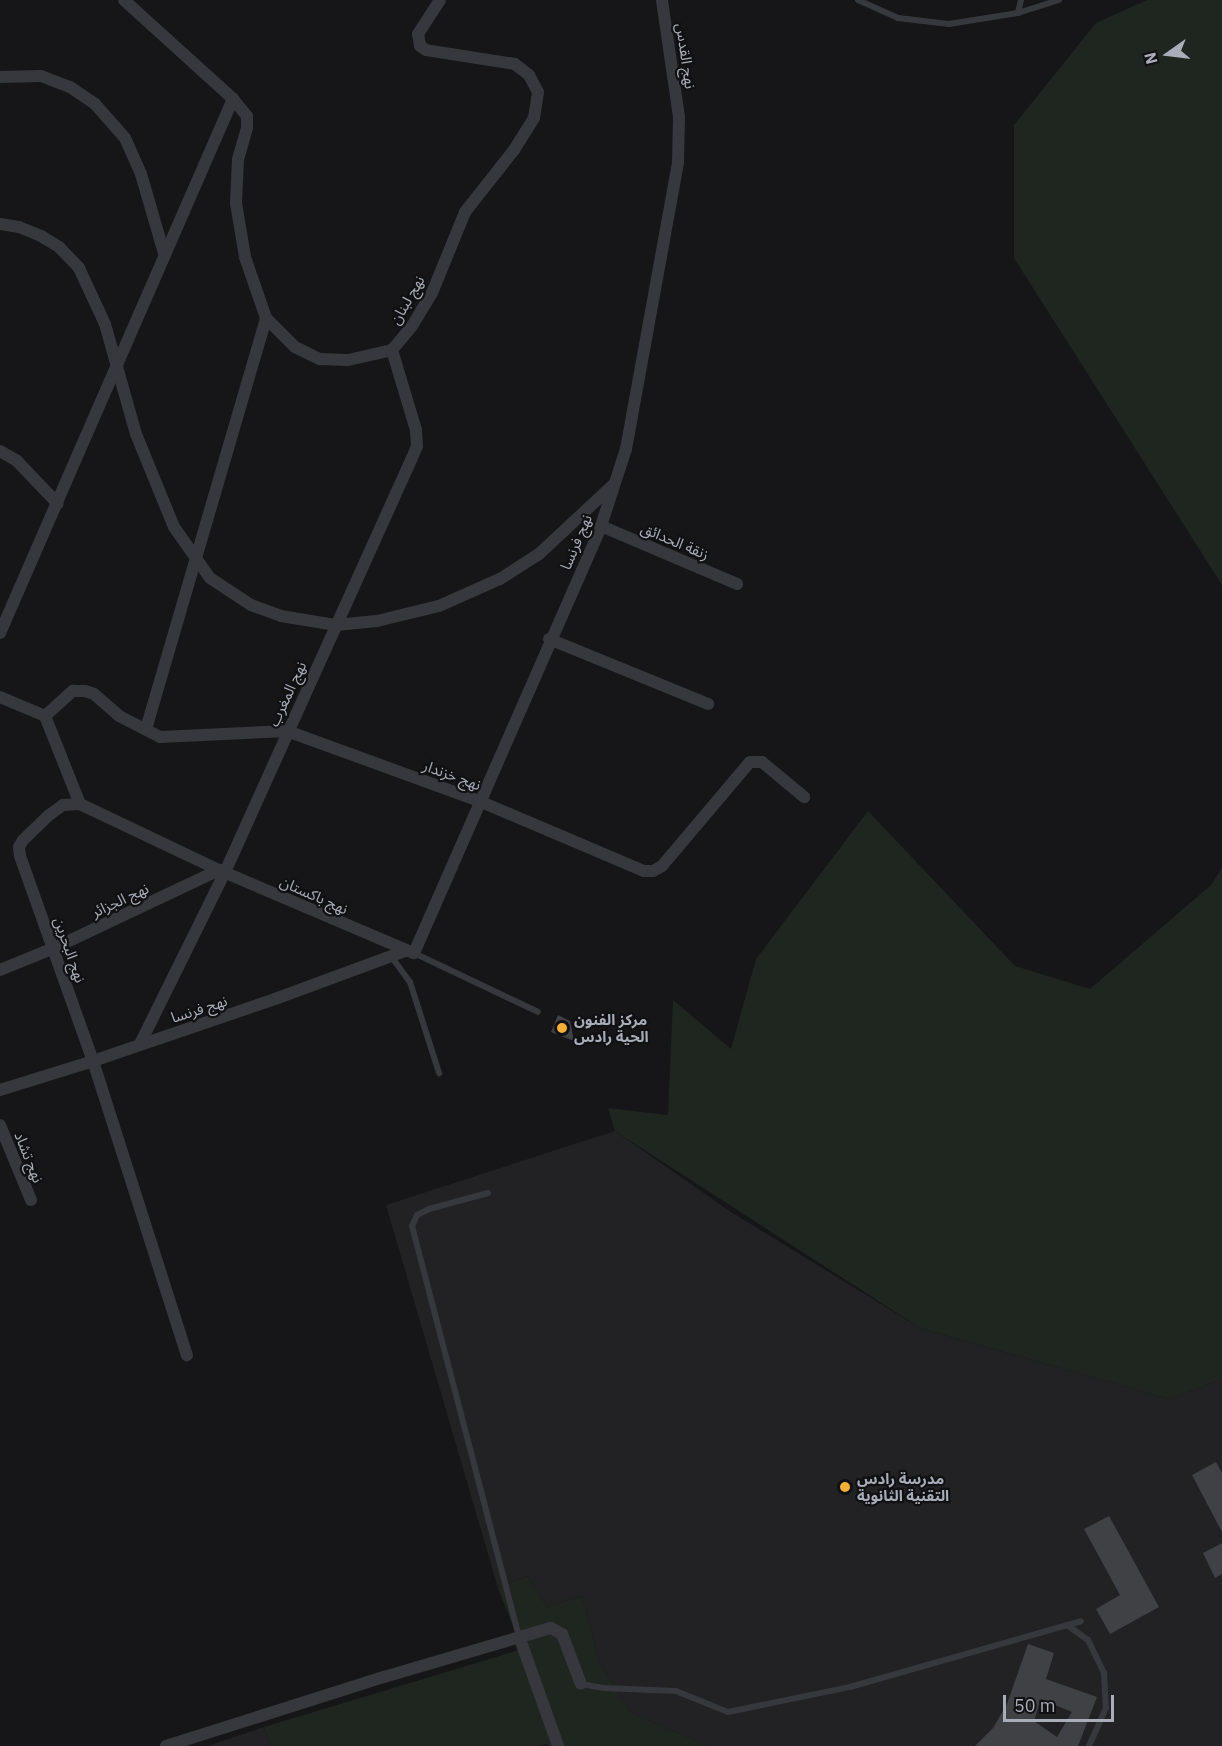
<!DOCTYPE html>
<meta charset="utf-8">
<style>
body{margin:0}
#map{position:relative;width:1222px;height:1746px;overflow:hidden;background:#161618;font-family:"IBM Plex Sans","Noto Sans Arabic",sans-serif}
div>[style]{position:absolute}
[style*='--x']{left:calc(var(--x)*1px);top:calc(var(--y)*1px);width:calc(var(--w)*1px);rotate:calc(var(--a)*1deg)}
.built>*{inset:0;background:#222225}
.green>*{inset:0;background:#1e261f}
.building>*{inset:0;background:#404145}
.lane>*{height:6px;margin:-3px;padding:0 3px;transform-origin:3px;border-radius:3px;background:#37383d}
.street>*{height:12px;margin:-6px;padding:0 6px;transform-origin:6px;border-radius:6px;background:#37383d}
.dots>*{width:16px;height:16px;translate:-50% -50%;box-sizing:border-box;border:3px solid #111113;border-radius:50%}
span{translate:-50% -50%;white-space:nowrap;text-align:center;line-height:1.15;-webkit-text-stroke:4.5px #111113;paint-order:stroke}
.street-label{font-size:15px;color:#a8adb8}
.poi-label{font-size:15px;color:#a8adb8;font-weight:700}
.left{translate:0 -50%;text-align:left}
.north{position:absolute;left:1138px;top:24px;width:60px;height:60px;-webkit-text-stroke:4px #111113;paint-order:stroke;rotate:256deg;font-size:16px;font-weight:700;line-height:24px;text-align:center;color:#a8adb8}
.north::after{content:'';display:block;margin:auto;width:21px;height:27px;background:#a8adb8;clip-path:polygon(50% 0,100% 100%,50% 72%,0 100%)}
.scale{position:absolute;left:1003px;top:1695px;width:111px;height:27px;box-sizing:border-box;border:3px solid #a8adb8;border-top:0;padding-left:8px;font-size:18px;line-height:21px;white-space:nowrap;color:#a8adb8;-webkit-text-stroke:4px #111113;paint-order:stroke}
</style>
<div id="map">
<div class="built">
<i style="clip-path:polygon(615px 1131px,731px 1212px,920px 1328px,1169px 1399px,1222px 1379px,1222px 1746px,708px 1746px,631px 1713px,599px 1661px,582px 1596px,547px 1607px,527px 1576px,498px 1588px,386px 1205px)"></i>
<i style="clip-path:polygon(264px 1727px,271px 1746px,207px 1746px)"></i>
</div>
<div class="green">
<i style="clip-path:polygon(1147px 0,1222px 0,1222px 585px,1014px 258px,1014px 125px,1096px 23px)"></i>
<i style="clip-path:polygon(868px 811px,1015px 966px,1090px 989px,1211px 885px,1222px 868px,1222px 1379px,1169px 1399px,920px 1328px,615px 1131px,608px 1108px,668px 1115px,673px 1000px,731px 1049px,756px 959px)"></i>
<i style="clip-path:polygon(527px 1576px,547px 1607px,582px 1596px,599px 1661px,631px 1713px,708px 1746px,548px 1746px,547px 1744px,539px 1746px,271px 1746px,264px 1727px,522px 1649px,498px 1588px)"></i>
</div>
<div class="building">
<i style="clip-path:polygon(558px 1015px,570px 1021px,574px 1041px,551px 1032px)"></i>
<i style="clip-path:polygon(1216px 1462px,1222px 1473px,1222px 1532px,1192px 1475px)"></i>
<i style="clip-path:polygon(1109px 1516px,1159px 1607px,1110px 1634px,1096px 1609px,1120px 1595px,1084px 1529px)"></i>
<i style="clip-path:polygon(1222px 1543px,1222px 1574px,1215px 1578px,1203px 1553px)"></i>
<i style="clip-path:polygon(evenodd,1028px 1644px,1054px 1653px,1046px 1679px,1097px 1697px,1078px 1746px,975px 1746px,993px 1728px,1007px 1704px,1028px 1644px,1041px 1699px,1072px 1712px,1057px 1737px,1034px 1721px,1041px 1699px)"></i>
</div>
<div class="lane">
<i style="--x:858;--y:0;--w:44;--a:24.2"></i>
<i style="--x:898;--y:18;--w:51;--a:6.7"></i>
<i style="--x:949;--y:24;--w:70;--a:-9.1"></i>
<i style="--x:1018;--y:13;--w:43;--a:-17.6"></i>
<i style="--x:1018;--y:13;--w:13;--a:-77"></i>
<i style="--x:414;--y:953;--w:137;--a:25.4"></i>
<i style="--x:391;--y:956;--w:32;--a:54"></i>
<i style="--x:410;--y:982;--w:96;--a:72.3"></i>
<i style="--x:488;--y:1193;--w:61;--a:164.8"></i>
<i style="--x:429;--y:1209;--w:13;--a:153"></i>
<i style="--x:417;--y:1215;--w:12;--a:114"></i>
<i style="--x:412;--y:1226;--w:426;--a:75.4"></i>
<i style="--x:1067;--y:1625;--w:26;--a:36"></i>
<i style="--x:1088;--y:1640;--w:37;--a:64"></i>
<i style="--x:1104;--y:1673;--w:35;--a:87"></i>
<i style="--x:1106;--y:1708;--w:42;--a:114.1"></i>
<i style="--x:581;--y:1684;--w:23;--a:10"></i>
<i style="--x:604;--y:1688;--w:72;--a:2.4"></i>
<i style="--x:676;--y:1691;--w:56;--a:22"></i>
<i style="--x:728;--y:1712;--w:125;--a:-11.6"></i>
<i style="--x:850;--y:1687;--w:240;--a:-15.9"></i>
</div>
<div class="street">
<i style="--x:124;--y:0;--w:147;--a:42.2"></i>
<i style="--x:233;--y:99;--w:22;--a:51"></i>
<i style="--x:247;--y:116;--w:12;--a:90"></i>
<i style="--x:247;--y:128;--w:33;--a:106"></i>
<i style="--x:238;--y:160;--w:43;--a:92.7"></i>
<i style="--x:236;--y:203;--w:55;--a:80.5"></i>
<i style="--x:245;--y:257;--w:65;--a:71"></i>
<i style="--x:266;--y:318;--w:41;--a:45"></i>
<i style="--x:295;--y:347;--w:28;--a:26"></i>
<i style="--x:320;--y:359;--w:28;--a:2"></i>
<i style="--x:348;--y:360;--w:45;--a:-12.8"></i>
<i style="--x:392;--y:350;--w:31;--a:-50"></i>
<i style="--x:412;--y:326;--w:39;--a:-59"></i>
<i style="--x:432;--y:293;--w:87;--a:-67.8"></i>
<i style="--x:465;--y:212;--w:79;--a:-51.7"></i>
<i style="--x:514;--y:150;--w:38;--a:-58"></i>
<i style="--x:534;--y:118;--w:26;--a:-81"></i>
<i style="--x:538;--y:92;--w:19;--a:-118"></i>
<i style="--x:529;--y:75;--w:18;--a:-142"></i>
<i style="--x:515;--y:64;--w:90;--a:-171.1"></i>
<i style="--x:426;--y:50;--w:7;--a:-146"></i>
<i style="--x:420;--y:46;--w:12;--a:-99"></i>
<i style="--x:418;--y:34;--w:40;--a:-57.1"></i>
<i style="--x:0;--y:77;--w:41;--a:-1.4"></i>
<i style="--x:41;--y:76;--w:31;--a:21"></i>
<i style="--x:70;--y:87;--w:30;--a:34"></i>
<i style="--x:95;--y:104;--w:45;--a:48.6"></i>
<i style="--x:125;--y:138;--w:39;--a:66"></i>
<i style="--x:141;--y:174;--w:82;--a:73.8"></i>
<i style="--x:0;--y:224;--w:19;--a:9"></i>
<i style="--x:19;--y:227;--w:24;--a:22"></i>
<i style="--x:41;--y:236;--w:21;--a:31"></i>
<i style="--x:59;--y:247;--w:29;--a:46"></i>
<i style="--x:79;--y:268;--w:62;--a:65.1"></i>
<i style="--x:105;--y:324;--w:114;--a:74.3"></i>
<i style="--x:136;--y:434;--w:100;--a:67.8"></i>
<i style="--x:174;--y:527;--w:62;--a:54.8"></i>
<i style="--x:210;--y:578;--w:49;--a:33.4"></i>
<i style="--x:251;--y:605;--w:32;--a:20"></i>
<i style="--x:281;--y:616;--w:56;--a:9.3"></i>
<i style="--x:336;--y:625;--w:41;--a:-5.6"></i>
<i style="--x:377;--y:621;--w:64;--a:-13.6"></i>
<i style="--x:439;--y:606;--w:67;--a:-23.9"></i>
<i style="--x:500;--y:579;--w:46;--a:-32.7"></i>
<i style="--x:539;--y:554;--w:100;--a:-43"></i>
<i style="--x:0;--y:451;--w:20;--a:30"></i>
<i style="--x:17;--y:461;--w:59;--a:46.4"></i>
<i style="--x:601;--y:526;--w:148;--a:23.1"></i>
<i style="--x:0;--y:633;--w:583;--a:-66.43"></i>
<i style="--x:549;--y:639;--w:172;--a:22.2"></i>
<i style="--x:0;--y:697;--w:49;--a:22.9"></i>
<i style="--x:45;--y:716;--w:95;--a:68.3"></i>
<i style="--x:80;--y:804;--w:17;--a:177"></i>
<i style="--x:63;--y:805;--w:17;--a:144"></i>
<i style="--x:49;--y:815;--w:36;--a:136"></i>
<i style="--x:23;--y:840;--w:8;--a:120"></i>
<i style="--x:19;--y:847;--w:9;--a:84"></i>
<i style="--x:20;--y:856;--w:218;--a:70.4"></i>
<i style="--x:93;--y:1061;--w:309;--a:72.3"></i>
<i style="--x:45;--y:716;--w:38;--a:-42"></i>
<i style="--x:73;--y:691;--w:12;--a:0"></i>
<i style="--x:85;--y:691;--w:9;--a:18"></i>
<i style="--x:94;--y:694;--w:33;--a:41"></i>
<i style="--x:119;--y:716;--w:46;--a:27.1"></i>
<i style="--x:160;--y:737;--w:127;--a:-2.7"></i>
<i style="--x:287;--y:731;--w:204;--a:20"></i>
<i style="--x:479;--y:801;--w:179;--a:23"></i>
<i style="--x:644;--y:871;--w:9;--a:0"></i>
<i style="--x:653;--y:871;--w:10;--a:-29"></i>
<i style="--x:662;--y:866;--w:136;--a:-49.8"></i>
<i style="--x:750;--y:762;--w:12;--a:0"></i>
<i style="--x:762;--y:762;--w:55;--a:39.8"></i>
<i style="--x:146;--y:729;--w:428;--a:-73.7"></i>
<i style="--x:80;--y:804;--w:154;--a:25.4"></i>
<i style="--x:219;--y:870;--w:212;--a:23.1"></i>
<i style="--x:414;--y:953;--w:466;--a:-66.3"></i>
<i style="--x:601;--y:526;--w:81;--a:-72"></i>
<i style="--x:626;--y:449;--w:292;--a:-79.7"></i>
<i style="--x:678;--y:162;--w:45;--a:-88.7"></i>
<i style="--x:679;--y:117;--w:118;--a:-98.3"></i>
<i style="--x:0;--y:970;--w:58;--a:-22.2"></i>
<i style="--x:54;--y:948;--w:183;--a:-25.3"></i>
<i style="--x:140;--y:1044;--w:192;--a:-63.7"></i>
<i style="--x:225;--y:872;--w:454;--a:-65.7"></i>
<i style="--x:412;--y:458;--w:13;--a:-67"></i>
<i style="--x:417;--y:446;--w:16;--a:-94"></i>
<i style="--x:416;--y:430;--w:84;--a:-106.7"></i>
<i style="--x:0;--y:1090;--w:97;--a:-17.3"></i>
<i style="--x:93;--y:1061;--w:192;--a:-18.8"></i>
<i style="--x:275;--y:999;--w:139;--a:-20.3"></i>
<i style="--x:0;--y:1125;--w:81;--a:67.5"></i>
<i style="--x:520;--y:1639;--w:114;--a:70.4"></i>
<i style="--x:166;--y:1746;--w:229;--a:-17.6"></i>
<i style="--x:384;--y:1677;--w:174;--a:-16.4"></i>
<i style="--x:551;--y:1628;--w:13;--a:29"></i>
<i style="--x:562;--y:1634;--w:53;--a:69.2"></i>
</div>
<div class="dots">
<i style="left:562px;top:1028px;background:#f2b134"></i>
<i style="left:845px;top:1487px;background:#f2b134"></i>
</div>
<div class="street-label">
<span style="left:686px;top:56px;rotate:82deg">نهج القدس</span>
<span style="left:407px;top:300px;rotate:-60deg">نهج لبنان</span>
<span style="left:675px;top:541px;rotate:23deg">زنقة الحدائق</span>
<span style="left:576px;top:542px;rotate:-67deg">نهج فرنسا</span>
<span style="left:287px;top:694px;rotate:-65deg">نهج المغرب</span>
<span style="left:452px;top:775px;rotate:20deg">نهج خزندار</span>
<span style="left:314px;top:895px;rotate:24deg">نهج باكستان</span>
<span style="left:120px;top:900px;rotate:-25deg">نهج الجزائر</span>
<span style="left:70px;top:950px;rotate:71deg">نهج البحرين</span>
<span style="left:199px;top:1009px;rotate:-18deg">نهج فرنسا</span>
<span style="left:29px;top:1157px;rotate:68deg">نهج تشاد</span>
</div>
<div class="poi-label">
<span class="left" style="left:574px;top:1028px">مركز الفنون<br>الحية رادس</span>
<span class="left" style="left:857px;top:1487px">مدرسة رادس<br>التقنية الثانوية</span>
</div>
<div class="north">N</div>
<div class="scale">50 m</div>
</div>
